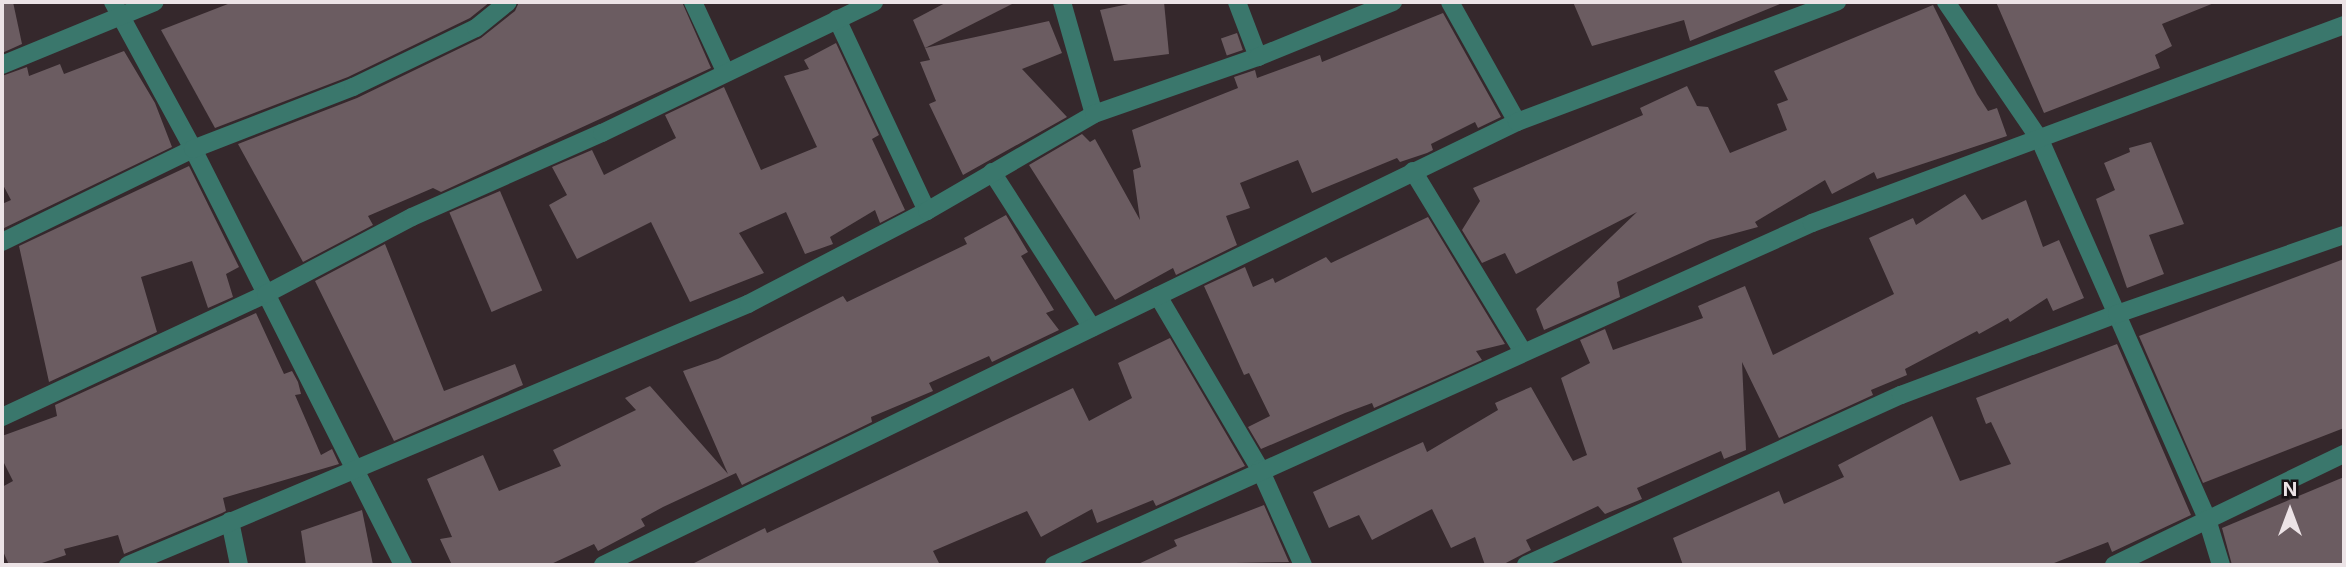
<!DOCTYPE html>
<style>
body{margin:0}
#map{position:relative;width:2346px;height:567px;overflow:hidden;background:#35282c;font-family:Inter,sans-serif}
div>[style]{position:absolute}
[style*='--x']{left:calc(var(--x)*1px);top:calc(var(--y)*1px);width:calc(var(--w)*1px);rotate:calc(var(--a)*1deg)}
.building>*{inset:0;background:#6b5c61;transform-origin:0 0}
.street>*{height:18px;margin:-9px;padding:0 9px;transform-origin:9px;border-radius:9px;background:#3a776c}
span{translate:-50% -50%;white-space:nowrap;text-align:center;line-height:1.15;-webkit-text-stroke:6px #181215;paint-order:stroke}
.frame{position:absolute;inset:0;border:4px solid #ece3e6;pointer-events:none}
.north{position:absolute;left:2255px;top:476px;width:70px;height:70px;-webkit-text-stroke:5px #181215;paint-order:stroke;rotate:0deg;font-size:19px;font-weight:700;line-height:28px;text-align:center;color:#ece3e6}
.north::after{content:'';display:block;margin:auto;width:24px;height:32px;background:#ece3e6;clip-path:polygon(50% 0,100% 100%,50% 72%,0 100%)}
</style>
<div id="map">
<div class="building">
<i style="clip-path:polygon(2px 2px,13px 2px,22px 44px,2px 53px)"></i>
<i style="clip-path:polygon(233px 2px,490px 2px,470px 18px,348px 77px,215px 128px,161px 30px)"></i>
<i style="clip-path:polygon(519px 2px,682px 2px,711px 68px,441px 192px,433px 188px,368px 216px,373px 225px,303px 262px,238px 144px,357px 98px,481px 38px,515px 11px)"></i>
<i style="clip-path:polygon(947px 2px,1016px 2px,925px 48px,913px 20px)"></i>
<i style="clip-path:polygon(1138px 2px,1164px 2px,1169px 54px,1114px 61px,1100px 10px)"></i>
<i style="clip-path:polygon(1573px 2px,1785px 2px,1690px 41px,1684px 20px,1592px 46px)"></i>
<i style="clip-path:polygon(1996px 2px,2214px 2px,2214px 3px,2162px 24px,2172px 46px,2155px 55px,2160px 68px,2044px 113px)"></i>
<i style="clip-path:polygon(1933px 5px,1977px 94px,1988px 111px,1997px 108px,2007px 136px,1877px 179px,1874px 172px,1832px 194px,1825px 180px,1755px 222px,1758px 227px,1710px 240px,1617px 282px,1620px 297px,1544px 330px,1536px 309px,1637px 212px,1516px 274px,1505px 253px,1482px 263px,1462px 230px,1480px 201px,1473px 188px,1643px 115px,1640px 108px,1687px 86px,1697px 106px,1708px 107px,1730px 153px,1787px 130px,1777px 104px,1788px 100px,1774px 71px)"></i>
<i style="clip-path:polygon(1443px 13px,1501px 117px,1478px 128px,1475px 122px,1431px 144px,1433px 150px,1427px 153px,1400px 162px,1397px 158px,1312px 193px,1298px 160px,1240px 183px,1250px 208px,1226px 216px,1237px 245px,1176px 275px,1173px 268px,1115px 300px,1029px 165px,1082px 134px,1090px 142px,1095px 139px,1140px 220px,1133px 170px,1141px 167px,1132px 130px,1238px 88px,1234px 77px,1255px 70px,1257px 78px,1320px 55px,1322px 62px)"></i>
<i style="clip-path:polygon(1049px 21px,1062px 53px,1022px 69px,1067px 117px,963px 175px,929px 104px,936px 101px,920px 62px,930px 60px,925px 48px)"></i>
<i style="left:1237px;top:33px;width:18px;height:17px;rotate:71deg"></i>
<i style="clip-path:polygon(836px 43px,879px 135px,872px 139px,905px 210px,880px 223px,875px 210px,830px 237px,833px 244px,805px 254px,786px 212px,739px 233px,764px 273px,690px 302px,651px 222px,577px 259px,549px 205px,567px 195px,552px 167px,592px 150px,604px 175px,676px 138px,665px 115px,724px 87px,761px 170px,817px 147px,784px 76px,809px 69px,804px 60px)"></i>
<i style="clip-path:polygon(124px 51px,155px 103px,172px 147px,2px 229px,2px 204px,11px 200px,2px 183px,2px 76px,27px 67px,29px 76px,60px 64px,64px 74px)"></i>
<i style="clip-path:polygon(2151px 142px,2184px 224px,2149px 235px,2164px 274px,2127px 288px,2096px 199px,2115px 190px,2104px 163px,2130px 152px,2129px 148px)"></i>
<i style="clip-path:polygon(189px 166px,239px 267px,226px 274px,233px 297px,208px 308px,192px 261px,141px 277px,157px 332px,49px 382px,19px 246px)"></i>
<i style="left:500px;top:191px;width:108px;height:55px;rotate:67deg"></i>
<i style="clip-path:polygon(1965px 194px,1982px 220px,2026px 200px,2043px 247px,2059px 240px,2084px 298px,2053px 311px,2047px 298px,2010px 322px,2008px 318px,1979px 334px,1977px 331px,1905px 369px,1907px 375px,1871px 390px,1873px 395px,1779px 438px,1742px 362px,1746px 450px,1724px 459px,1721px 451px,1637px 488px,1642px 499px,1605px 514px,1598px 506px,1526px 540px,1531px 550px,1502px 565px,1485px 565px,1475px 537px,1451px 548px,1432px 509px,1372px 540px,1359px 515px,1329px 528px,1313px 492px,1423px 442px,1427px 452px,1498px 410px,1495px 403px,1531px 387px,1573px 461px,1587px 455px,1561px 378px,1590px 363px,1580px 340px,1605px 329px,1613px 350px,1703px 318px,1698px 306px,1745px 286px,1773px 355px,1894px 294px,1869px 238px,1913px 218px,1916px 225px)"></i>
<i style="clip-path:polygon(1006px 215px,1028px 252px,1021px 256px,1054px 310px,1046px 313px,1059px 330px,992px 362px,989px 356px,929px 383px,933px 391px,871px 417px,872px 422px,742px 485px,736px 473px,663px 507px,641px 519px,645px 526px,598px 551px,594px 544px,549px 565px,452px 565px,440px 539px,452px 537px,427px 479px,483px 455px,499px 491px,561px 466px,553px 450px,636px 410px,625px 398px,650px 386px,728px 474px,683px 371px,718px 359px,843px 296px,847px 302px,967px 244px,964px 238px)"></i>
<i style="clip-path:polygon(1428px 217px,1505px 344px,1476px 351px,1482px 360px,1374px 408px,1372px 403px,1345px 413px,1261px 449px,1248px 427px,1270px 416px,1249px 373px,1244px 375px,1204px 286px,1245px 267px,1253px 287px,1273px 278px,1275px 283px,1326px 257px,1331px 263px)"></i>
<i style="clip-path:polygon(385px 244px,444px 391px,515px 364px,523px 385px,394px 441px,315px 281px)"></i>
<i style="clip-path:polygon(2344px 259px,2344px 428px,2203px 483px,2139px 336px)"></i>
<i style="clip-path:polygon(256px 313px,284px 374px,292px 371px,298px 382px,301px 394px,295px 395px,321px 455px,332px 449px,339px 464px,223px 498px,226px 511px,222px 513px,124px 554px,118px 535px,64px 549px,66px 555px,36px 565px,9px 565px,2px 549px,2px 487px,13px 481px,2px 459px,2px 436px,57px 416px,55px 405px)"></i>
<i style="clip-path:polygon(1170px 338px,1245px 466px,1156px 506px,1153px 500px,1097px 523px,1092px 509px,1041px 537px,1027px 511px,933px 551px,940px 565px,690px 565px,765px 528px,767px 533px,1073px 388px,1089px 421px,1132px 398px,1118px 363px)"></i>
<i style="clip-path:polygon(2117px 344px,2191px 515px,2112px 552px,2108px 542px,2049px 565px,1683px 565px,1673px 538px,1779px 491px,1784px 504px,1844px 477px,1838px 465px,1932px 416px,1960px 481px,2011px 464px,1991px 422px,1986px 424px,1976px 398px)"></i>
<i style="clip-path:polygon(2344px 477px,2344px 565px,2232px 565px,2222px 528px)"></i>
<i style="clip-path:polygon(1264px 505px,1289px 562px,1136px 565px,1177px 546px,1174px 540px)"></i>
<i style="clip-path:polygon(362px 510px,373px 565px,306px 565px,301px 531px)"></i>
</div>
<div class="street">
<i style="--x:113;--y:2;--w:167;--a:61.4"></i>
<i style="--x:193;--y:149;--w:466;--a:63.2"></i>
<i style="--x:693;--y:2;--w:76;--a:65.1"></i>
<i style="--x:1062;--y:2;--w:116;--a:74.1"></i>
<i style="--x:1237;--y:2;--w:59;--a:69.1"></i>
<i style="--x:1450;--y:2;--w:137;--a:60.8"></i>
<i style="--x:1946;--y:2;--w:167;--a:55.7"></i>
<i style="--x:2040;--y:140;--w:414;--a:66.2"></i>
<i style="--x:2207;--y:519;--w:48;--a:73.1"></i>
<i style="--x:837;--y:19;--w:212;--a:64.9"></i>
<i style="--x:2;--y:65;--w:165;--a:-22.4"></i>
<i style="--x:1413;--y:171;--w:212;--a:58.7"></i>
<i style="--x:992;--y:172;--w:185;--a:57.3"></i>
<i style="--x:2;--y:242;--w:212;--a:-26"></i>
<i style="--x:193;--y:149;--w:172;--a:-21.2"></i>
<i style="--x:353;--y:87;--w:136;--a:-25.6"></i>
<i style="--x:476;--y:28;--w:41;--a:-39.1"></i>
<i style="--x:1158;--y:296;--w:201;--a:59.5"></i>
<i style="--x:1260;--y:469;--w:105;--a:65.9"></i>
<i style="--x:2;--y:417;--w:291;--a:-25"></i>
<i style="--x:266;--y:294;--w:165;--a:-27.8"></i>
<i style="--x:412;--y:217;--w:208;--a:-23.9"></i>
<i style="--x:602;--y:133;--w:302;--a:-25.7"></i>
<i style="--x:230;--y:521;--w:45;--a:78.4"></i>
<i style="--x:128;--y:565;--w:673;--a:-22.83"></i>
<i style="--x:748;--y:304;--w:202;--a:-27.5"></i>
<i style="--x:927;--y:211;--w:193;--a:-30.1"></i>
<i style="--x:1094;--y:114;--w:174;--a:-19.2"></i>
<i style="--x:1258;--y:57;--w:146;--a:-22.2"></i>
<i style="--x:603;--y:565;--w:1016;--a:-25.86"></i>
<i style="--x:1517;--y:122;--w:342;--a:-20.6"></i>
<i style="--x:1054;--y:565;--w:832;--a:-24.28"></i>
<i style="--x:1812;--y:223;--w:568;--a:-20.41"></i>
<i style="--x:1526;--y:565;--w:412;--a:-24.4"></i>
<i style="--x:1901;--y:395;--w:231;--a:-20.6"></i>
<i style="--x:2117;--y:314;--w:240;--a:-19.2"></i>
<i style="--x:2114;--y:565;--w:255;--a:-25.8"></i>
</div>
<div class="frame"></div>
<div class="north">N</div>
</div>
